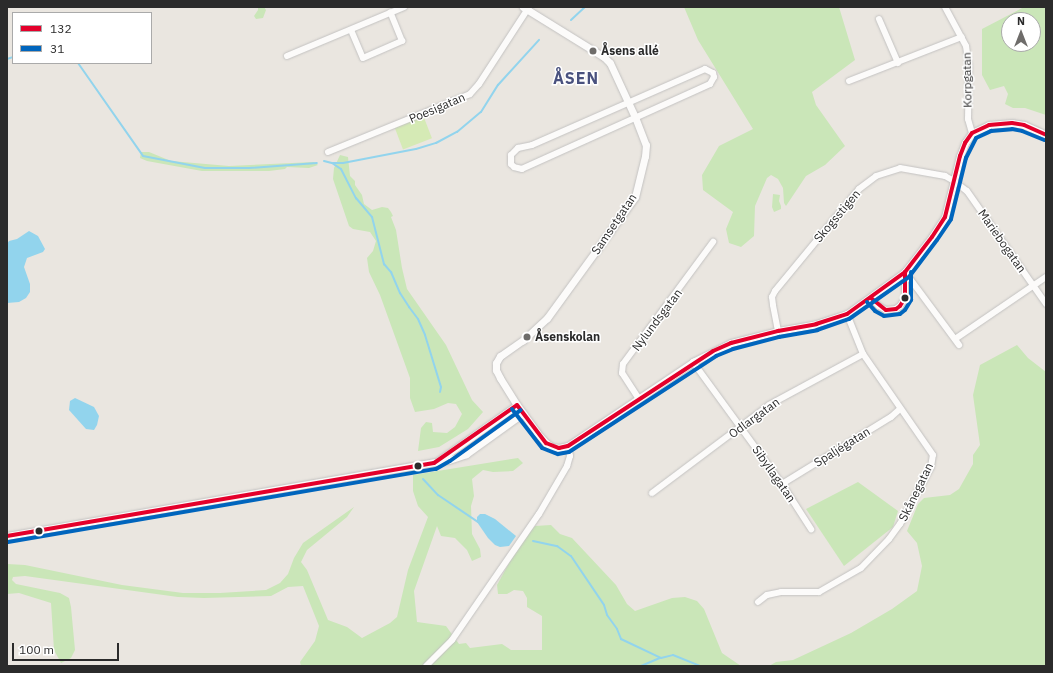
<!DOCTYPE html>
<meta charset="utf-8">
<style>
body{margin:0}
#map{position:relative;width:1053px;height:673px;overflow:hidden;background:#eae6e0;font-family:"IBM Plex Sans",sans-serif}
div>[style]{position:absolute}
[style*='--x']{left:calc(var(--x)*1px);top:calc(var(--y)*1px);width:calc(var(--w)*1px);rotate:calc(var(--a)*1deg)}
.green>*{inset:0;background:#cae6b8}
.pitch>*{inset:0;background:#d5eab5;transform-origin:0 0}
.water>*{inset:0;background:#92d4ed}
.stream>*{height:2px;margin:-1px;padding:0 1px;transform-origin:1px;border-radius:1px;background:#92d4ed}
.roads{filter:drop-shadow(0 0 1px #c3c2c1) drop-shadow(0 0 1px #c3c2c1)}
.minor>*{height:6px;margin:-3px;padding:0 3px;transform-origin:3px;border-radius:3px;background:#fcfbfa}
.tertiary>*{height:7px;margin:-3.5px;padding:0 3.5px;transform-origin:3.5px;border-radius:3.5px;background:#fcfbfa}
.bus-1>*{height:4px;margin:-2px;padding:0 2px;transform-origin:2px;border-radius:2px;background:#e4002b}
.bus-2>*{height:4px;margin:-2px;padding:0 2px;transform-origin:2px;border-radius:2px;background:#0065bd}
.dots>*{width:11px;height:11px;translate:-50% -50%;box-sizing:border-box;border:2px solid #fff;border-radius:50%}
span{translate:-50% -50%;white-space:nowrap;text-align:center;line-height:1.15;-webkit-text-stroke:3px #fff;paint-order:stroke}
.poi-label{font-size:12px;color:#2b2b2b;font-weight:700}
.left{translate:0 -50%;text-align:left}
.street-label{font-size:12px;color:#2b2b2b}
.district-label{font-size:16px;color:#49517e;font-weight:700;letter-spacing:1px}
.frame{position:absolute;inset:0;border:8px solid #2b2b2b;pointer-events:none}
.legend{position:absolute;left:12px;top:12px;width:140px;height:52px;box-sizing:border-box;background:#fff;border:1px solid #aaa;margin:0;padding:5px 7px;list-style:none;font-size:12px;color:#2b2b2b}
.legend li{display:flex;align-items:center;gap:8px;height:20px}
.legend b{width:20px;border:1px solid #aaa}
.north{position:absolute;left:1001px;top:12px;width:40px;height:40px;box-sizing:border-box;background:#fff;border:1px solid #aaa;border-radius:50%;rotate:0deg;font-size:11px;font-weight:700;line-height:16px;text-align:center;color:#2b2b2b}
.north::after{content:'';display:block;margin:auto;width:14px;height:18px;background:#6e6c6a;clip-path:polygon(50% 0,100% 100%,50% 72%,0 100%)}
.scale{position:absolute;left:12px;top:643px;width:107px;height:18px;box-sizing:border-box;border:2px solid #2b2b2b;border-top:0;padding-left:5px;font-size:12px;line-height:14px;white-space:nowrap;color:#2b2b2b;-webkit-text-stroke:3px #fff;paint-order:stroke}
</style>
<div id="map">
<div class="green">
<i style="clip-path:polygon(258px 7px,264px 7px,266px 10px,263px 18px,256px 19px,254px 16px,258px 10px)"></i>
<i style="clip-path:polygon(684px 7px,839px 7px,855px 60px,812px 92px,816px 105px,845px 146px,825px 165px,806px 176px,786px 206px,784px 203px,783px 188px,778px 179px,771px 175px,767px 178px,755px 206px,754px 236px,741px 247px,729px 243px,726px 229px,733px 212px,703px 190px,702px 175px,719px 146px,753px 129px,698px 40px)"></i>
<i style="clip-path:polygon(evenodd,1024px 7px,1046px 7px,1046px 115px,1025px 108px,1013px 108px,1005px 104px,1008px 94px,1004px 86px,990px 90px,982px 75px,982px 29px,1024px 7px,1009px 20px,1033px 20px,1033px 44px,1009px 44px,1009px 20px)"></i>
<i style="clip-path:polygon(141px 152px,149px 152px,171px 161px,229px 166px,314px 162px,318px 165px,309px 168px,287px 167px,285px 169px,269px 171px,202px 171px,147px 161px,140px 158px)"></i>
<i style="clip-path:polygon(340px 155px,348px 157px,350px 176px,355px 181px,355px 185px,362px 195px,364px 204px,372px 210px,382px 207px,388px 208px,391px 212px,393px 216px,391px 217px,396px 230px,402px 268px,407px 289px,446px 345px,472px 400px,483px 412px,468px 429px,439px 447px,418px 451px,421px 428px,426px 422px,432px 423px,433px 432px,447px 433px,455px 427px,462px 414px,456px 404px,448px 403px,434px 409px,415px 412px,410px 398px,410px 378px,380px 295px,369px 272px,367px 258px,373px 251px,376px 241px,370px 232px,353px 229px,349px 226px,333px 179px,334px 168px)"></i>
<i style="clip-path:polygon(773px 194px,780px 195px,779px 201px,781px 206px,781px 209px,774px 212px,772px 207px)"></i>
<i style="clip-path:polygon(1017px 345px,1028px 358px,1046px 372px,1046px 666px,769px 666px,776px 662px,793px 660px,851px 633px,892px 609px,917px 591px,922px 566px,917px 543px,907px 531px,918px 504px,924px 498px,950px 495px,959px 489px,973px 464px,973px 455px,980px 445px,973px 395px,980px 365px)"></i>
<i style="clip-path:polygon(518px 458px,523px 463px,513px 471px,493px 472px,483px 470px,472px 479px,474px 496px,471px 506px,472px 534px,480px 549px,481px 557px,472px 561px,467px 550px,455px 538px,441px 536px,437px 526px,414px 591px,417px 622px,446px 626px,459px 644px,466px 643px,470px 648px,502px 644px,511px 650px,542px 650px,542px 616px,527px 607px,527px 598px,523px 591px,514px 590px,507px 594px,498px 594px,497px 585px,521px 541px,535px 526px,551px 525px,560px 534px,572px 538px,616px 585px,627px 604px,635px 611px,672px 598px,685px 597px,697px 601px,704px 609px,722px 653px,741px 666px,301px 666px,300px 662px,315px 641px,319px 626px,303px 586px,288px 587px,271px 596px,204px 598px,178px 597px,25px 576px,13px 577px,12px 580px,16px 584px,60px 593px,69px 598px,71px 607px,75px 650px,71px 658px,61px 663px,54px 650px,51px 603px,19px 593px,7px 594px,7px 564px,25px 565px,122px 585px,183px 593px,220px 593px,266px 590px,280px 583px,288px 574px,294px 558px,303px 543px,354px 507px,347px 517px,307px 550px,301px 562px,307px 570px,328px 620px,347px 627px,362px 638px,390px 623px,397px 617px,408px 570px,428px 517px,418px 506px,413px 491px,413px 475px)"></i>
<i style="clip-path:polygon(858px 482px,898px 511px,893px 527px,844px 566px,806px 509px)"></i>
</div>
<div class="pitch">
<i style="left:423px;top:115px;width:25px;height:31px;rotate:69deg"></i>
</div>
<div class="water">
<i style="clip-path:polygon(29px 231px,38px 236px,45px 249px,43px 252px,27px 258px,24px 267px,30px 284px,30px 292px,26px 298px,19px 302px,7px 303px,7px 244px,9px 241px,17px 239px)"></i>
<i style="clip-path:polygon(75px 398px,94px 407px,99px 416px,97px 425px,94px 430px,86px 429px,69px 410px,70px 401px)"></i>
<i style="clip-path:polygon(480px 514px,485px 514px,495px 519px,516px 536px,509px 546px,500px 547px,495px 545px,488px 538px,477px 522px,477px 517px)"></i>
</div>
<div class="stream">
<i style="--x:571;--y:20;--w:19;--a:-43"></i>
<i style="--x:7;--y:59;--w:6;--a:-18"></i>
<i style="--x:78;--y:63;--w:113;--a:55"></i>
<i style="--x:143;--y:156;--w:63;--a:11"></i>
<i style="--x:205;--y:168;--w:44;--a:0"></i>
<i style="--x:249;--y:168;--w:68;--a:-4.2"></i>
<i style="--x:324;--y:161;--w:8;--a:14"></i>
<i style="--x:332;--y:163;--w:11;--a:34"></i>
<i style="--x:341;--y:169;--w:33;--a:63"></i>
<i style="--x:356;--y:198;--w:25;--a:50"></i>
<i style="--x:372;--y:217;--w:49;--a:75.7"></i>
<i style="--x:384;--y:264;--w:11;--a:49"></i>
<i style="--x:391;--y:272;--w:23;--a:67"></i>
<i style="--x:400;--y:293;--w:17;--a:57"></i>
<i style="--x:409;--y:307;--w:15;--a:53"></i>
<i style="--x:418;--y:319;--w:17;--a:66"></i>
<i style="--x:425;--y:335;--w:54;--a:72.9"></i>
<i style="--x:441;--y:387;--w:5;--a:101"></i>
<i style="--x:333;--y:163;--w:10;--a:0"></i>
<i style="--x:343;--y:163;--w:74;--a:-10.9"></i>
<i style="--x:416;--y:149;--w:21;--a:-17"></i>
<i style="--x:436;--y:143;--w:24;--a:-28"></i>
<i style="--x:457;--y:132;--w:31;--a:-40"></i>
<i style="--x:481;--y:112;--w:32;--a:-58"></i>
<i style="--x:498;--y:85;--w:61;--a:-47.7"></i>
<i style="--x:423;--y:479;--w:22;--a:47"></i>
<i style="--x:438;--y:495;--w:48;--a:34"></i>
<i style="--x:533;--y:541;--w:25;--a:12"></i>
<i style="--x:557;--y:546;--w:17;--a:36"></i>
<i style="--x:571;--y:556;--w:59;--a:56"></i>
<i style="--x:604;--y:605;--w:10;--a:73"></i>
<i style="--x:607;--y:615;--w:17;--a:54"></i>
<i style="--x:617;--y:629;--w:11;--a:68"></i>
<i style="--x:621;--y:639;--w:44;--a:25.4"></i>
<i style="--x:661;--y:658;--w:12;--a:-14"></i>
<i style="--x:673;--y:655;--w:29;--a:22"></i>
<i style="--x:641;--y:666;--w:21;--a:-23"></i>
</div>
<div class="roads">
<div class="minor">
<i style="--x:945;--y:7;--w:44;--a:61.7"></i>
<i style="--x:966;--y:46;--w:21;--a:82"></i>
<i style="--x:969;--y:67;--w:52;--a:91.1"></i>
<i style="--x:968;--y:119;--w:15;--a:74"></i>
<i style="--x:879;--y:19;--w:48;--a:66.6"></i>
<i style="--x:351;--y:30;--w:30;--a:67"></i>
<i style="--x:363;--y:58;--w:43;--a:-23.6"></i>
<i style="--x:402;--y:41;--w:31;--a:-112"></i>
<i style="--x:287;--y:56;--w:127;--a:-22.7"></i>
<i style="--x:705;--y:69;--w:9;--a:27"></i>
<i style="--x:713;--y:73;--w:4;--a:76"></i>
<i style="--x:714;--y:77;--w:8;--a:120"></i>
<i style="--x:710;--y:84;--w:206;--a:155.7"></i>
<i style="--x:522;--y:169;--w:8;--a:-166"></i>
<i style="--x:514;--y:167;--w:4;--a:-135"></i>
<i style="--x:511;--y:164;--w:9;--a:-90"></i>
<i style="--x:511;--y:155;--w:10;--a:-45"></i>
<i style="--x:518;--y:148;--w:14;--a:-12"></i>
<i style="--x:532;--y:145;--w:189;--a:-23.7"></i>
<i style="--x:849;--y:81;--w:121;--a:-21.3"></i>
<i style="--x:328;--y:152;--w:153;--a:-22.2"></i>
<i style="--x:470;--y:94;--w:13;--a:-48"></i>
<i style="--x:479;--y:84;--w:92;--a:-57"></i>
<i style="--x:905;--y:272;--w:91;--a:53.5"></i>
<i style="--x:871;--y:298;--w:11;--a:45"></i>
<i style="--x:879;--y:306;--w:8;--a:30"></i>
<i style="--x:886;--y:310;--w:10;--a:-6"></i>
<i style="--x:896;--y:309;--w:5;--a:-37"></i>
<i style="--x:900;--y:306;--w:9;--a:-58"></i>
<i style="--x:905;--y:298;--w:25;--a:-90"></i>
<i style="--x:778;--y:331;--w:26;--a:-101"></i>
<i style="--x:773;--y:305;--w:8;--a:-97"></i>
<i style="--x:772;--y:297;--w:7;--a:-63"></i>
<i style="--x:775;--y:291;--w:132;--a:-50.5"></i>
<i style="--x:859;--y:189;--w:21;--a:-37"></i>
<i style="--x:876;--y:176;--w:25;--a:-18"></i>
<i style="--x:900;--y:168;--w:46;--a:10.1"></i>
<i style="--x:945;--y:176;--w:10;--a:29"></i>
<i style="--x:954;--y:181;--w:16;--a:38"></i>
<i style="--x:967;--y:191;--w:138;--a:55"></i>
<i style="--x:955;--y:339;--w:110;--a:-34.3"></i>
<i style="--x:693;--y:362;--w:151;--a:53.9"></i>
<i style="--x:782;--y:484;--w:54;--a:57.2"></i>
<i style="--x:639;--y:399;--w:31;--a:-123"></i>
<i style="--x:622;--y:373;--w:9;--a:-84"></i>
<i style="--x:623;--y:364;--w:152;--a:-53.6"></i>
<i style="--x:782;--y:484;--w:128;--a:-31.6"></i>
<i style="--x:891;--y:417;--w:12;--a:-42"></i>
<i style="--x:652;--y:493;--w:146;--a:-36.9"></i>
<i style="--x:769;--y:405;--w:107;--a:-28.5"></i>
<i style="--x:758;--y:602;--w:11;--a:-38"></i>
<i style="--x:767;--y:595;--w:14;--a:-12"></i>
<i style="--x:781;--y:592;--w:38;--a:0"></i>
<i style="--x:819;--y:592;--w:48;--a:-29.7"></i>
<i style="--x:861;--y:568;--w:40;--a:-46"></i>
<i style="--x:889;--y:539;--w:19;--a:-54"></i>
<i style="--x:900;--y:524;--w:65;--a:-61.5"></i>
<i style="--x:931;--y:467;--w:12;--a:-81"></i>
<i style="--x:933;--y:455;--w:123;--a:-124.7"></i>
<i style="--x:863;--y:354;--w:43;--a:-111.8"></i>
<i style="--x:426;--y:666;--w:37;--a:-45"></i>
<i style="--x:452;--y:640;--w:153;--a:-55.4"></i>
<i style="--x:539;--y:514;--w:56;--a:-59.7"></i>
<i style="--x:567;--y:466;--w:10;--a:-73"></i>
<i style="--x:570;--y:456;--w:10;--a:-101"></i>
</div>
<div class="tertiary">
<i style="--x:523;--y:7;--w:95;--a:31.7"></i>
<i style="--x:604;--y:57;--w:8;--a:45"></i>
<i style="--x:610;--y:63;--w:60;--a:65.2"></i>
<i style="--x:635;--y:117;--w:30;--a:69"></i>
<i style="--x:646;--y:145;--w:11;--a:95"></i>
<i style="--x:645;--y:156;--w:42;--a:103.7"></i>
<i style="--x:635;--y:197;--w:150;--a:126"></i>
<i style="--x:547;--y:318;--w:33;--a:137"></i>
<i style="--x:523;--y:340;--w:28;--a:145"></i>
<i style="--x:500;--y:356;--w:8;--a:120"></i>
<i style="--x:496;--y:363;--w:7;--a:90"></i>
<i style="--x:496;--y:370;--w:9;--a:63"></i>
<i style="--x:500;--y:378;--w:32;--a:58"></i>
<i style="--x:517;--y:405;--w:34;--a:54"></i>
<i style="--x:537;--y:433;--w:13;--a:48"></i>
<i style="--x:546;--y:443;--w:7;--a:34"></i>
<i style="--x:552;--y:447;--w:7;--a:8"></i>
<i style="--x:559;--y:448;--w:9;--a:-13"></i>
<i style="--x:568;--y:446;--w:151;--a:-33.9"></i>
<i style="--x:693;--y:362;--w:42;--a:-26.6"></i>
<i style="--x:731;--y:343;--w:49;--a:-14.3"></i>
<i style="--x:778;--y:331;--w:39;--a:-10"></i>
<i style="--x:816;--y:324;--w:33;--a:-18"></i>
<i style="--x:847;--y:314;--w:72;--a:-35.9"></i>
<i style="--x:905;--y:272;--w:44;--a:-52.4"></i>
<i style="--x:932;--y:237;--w:24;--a:-57"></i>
<i style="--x:945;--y:217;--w:63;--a:-76.2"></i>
<i style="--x:960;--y:156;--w:14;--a:-69"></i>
<i style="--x:965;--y:143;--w:12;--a:-55"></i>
<i style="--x:972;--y:133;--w:19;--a:-25"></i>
<i style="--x:989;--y:125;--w:23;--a:-5"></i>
<i style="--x:1012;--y:123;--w:12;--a:9"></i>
<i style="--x:1024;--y:125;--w:24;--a:24"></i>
<i style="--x:439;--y:460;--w:95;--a:-35.2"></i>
<i style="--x:7;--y:536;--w:448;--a:-9.8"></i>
<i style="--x:449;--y:460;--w:18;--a:-19"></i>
<i style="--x:466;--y:454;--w:70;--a:-35.7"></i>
</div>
</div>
<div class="bus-1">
<i style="--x:871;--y:298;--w:19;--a:39"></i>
<i style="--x:886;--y:310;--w:10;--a:-6"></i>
<i style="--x:896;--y:309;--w:5;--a:-37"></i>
<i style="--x:900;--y:306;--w:9;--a:-58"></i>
<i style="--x:905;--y:298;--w:26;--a:-90"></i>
<i style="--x:517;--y:405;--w:48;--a:52.7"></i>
<i style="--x:546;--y:443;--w:14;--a:21"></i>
<i style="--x:559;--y:448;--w:9;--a:-13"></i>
<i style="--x:568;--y:446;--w:173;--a:-33.2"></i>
<i style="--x:713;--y:351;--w:20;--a:-24"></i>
<i style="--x:731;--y:343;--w:49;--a:-14.3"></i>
<i style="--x:778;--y:331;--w:39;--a:-10"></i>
<i style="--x:816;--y:324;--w:33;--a:-18"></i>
<i style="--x:847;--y:314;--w:72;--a:-35.9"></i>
<i style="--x:905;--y:272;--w:44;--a:-52.4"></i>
<i style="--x:932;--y:237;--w:24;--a:-57"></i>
<i style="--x:945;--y:217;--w:63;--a:-76.2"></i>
<i style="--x:960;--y:156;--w:14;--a:-69"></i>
<i style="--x:965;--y:143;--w:12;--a:-55"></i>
<i style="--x:972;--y:133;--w:19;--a:-25"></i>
<i style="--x:989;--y:125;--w:23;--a:-5"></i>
<i style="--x:1012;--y:123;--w:12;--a:9"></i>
<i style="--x:1024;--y:125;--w:24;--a:24"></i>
<i style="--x:7;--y:536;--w:433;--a:-9.7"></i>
<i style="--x:434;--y:463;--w:101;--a:-34.9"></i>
</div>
<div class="bus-2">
<i style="--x:867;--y:302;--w:12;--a:48"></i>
<i style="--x:875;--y:311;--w:10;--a:29"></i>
<i style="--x:884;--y:316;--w:16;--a:-7"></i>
<i style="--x:900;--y:314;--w:6;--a:-39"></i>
<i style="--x:905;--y:310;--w:12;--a:-59"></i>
<i style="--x:911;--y:300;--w:28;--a:-90"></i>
<i style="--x:512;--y:409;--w:49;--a:52.4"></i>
<i style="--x:542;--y:448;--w:17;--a:21"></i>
<i style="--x:558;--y:454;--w:11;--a:-10"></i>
<i style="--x:569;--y:452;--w:176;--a:-33.1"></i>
<i style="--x:716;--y:356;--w:18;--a:-22"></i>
<i style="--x:733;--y:349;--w:48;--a:-14.6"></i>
<i style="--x:779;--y:337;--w:39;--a:-10"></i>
<i style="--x:817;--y:330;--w:34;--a:-19"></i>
<i style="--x:849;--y:319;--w:73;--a:-35"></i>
<i style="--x:909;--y:277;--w:46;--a:-52.9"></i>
<i style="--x:937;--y:240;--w:25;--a:-56"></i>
<i style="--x:951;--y:219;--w:63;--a:-76.2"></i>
<i style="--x:966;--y:158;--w:22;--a:-63"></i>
<i style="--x:976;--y:138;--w:17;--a:-25"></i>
<i style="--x:991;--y:131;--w:21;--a:-5"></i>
<i style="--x:1012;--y:129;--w:10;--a:11"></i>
<i style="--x:1022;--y:131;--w:24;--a:22"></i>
<i style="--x:8;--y:542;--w:434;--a:-9.7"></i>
<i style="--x:436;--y:469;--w:16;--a:-30"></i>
<i style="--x:450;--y:461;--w:87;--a:-35.7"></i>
</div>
<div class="dots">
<i style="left:593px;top:51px;background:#6e6c6a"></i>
<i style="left:905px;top:298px;background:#2b2b2b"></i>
<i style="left:527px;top:337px;background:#6e6c6a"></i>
<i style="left:418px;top:466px;background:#2b2b2b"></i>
<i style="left:39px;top:531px;background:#2b2b2b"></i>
</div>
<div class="poi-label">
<span class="left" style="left:601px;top:51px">Åsens allé</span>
<span class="left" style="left:535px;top:337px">Åsenskolan</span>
</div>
<div class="street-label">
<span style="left:967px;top:80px;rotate:-91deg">Korpgatan</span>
<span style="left:437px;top:108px;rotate:-23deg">Poesigatan</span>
<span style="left:837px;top:216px;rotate:-50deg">Skogsstigen</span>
<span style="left:614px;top:224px;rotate:-56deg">Samsetgatan</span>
<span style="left:1002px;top:241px;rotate:55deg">Mariebogatan</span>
<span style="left:657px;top:320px;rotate:-53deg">Nylundsgatan</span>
<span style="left:754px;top:418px;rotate:-36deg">Odlargatan</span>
<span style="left:842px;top:447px;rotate:-32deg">Spaljégatan</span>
<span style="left:774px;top:474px;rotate:55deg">Sibyllagatan</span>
<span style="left:916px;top:492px;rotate:-64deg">Skånegatan</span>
</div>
<div class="district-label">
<span style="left:576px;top:78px">ÅSEN</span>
</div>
<div class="frame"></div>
<ul class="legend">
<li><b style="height:5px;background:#e4002b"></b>132</li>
<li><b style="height:5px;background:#0065bd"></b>31</li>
</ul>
<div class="north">N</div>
<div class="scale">100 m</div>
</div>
